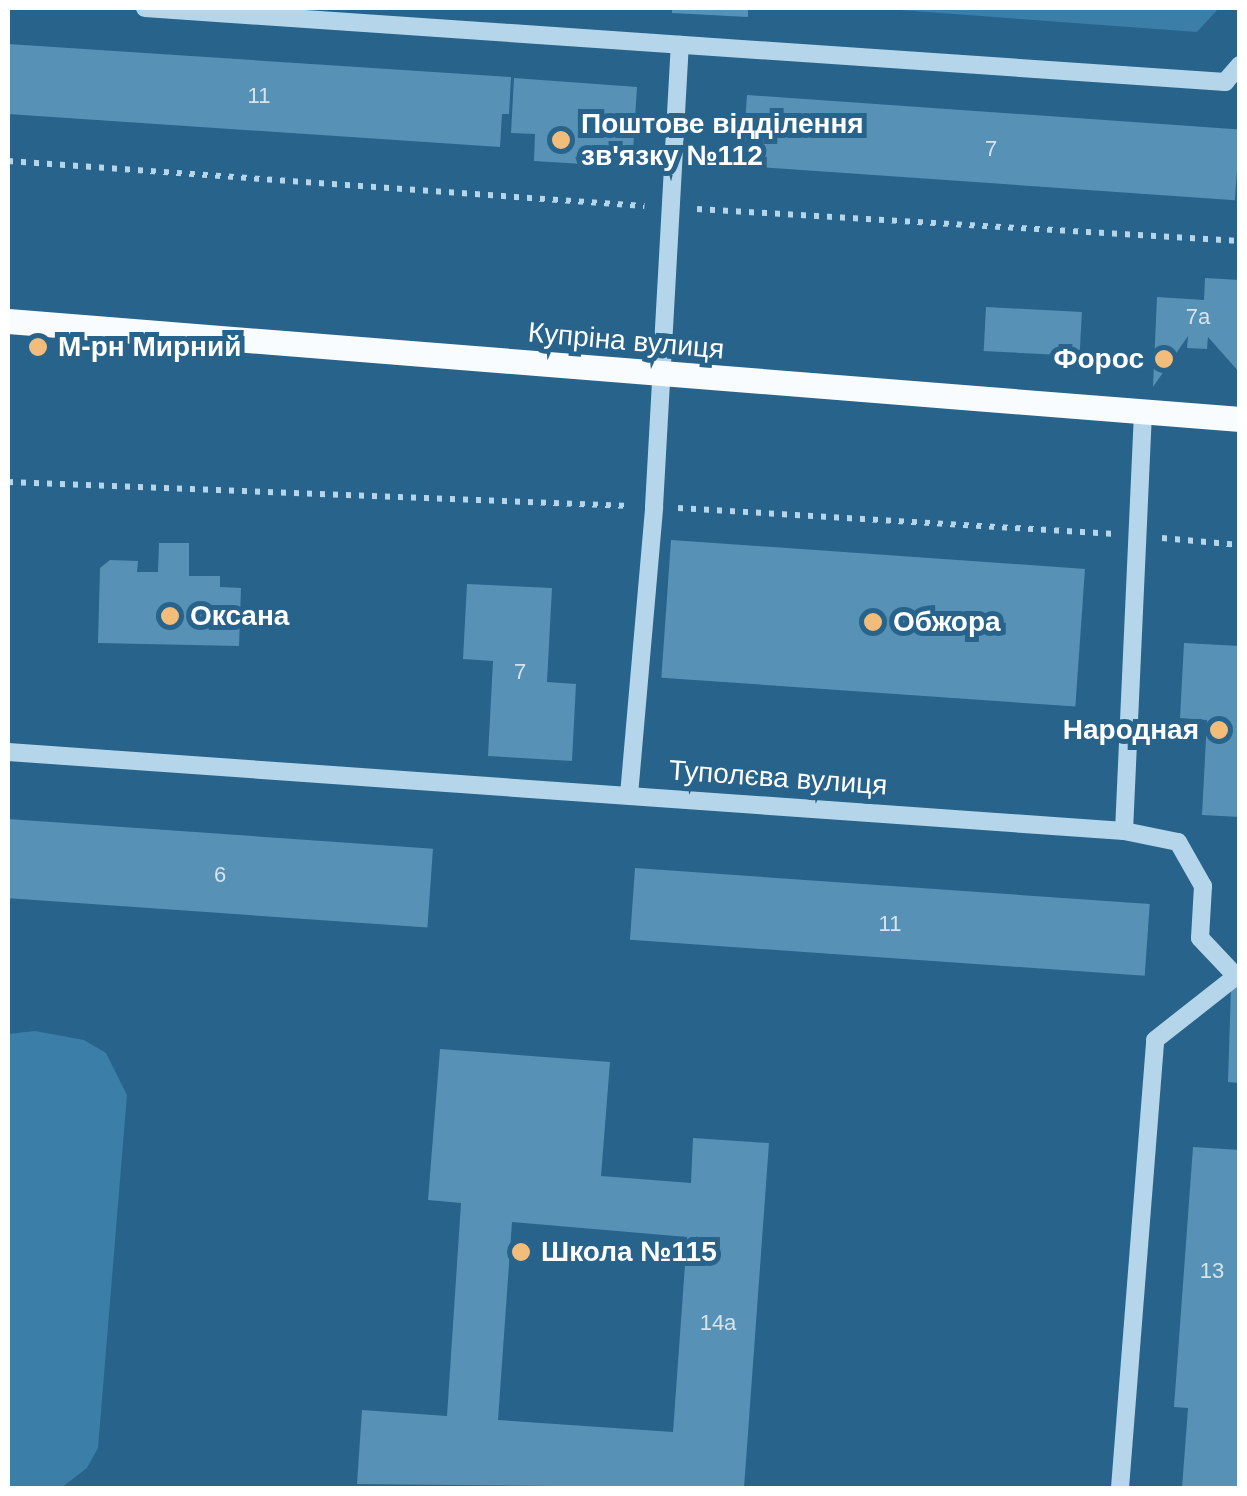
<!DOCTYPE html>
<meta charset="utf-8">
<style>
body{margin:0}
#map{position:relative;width:1247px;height:1496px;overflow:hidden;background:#27638b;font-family:Helvetica,sans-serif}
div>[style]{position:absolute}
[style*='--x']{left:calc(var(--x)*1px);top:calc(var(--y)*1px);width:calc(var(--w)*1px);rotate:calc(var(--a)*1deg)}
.green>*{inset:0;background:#3b7ea8}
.building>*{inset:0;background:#5791b6;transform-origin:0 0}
.path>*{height:6px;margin-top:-3px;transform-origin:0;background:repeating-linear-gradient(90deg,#b5d6ea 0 5px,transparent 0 13px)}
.minor>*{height:18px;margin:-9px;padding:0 9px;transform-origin:9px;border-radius:9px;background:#b5d6ea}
.major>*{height:25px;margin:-12.5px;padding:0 12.5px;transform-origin:12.5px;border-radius:12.5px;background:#f9fcfe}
.dots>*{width:28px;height:28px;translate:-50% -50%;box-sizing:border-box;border:5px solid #27638b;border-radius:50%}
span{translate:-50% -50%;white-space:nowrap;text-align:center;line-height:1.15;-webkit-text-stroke:10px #27638b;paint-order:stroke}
.number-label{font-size:22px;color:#d5e4ed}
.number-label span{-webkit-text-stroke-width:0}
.poi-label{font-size:28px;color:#fff;font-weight:700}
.left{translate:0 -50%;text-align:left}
.right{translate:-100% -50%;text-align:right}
.street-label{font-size:28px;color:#fff}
.frame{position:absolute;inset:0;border:10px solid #fff;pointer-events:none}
</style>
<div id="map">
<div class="green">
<i style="clip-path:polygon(872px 8px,1219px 8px,1197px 32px)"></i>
<i style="clip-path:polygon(35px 1031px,84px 1040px,106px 1053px,127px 1095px,98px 1448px,87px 1468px,61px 1488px,8px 1488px,8px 1034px)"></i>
</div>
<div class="building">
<i style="clip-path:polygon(672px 8px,748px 8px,748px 17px,672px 13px)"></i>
<i style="clip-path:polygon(8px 44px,511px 77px,509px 114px,502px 114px,500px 147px,8px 114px)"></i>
<i style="clip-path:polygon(514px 78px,637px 87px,632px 167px,534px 161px,535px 134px,511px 133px)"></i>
<i style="left:747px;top:95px;width:494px;height:71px;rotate:4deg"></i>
<i style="clip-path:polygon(1205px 278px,1240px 280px,1240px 373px,1208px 337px,1207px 349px,1187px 348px,1188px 336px,1153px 387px,1157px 297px,1204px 300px)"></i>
<i style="left:986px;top:307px;width:96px;height:44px;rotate:3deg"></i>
<i style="left:671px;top:540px;width:415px;height:138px;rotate:4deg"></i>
<i style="clip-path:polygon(159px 543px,189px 543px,189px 576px,220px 576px,220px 587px,241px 588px,239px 646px,98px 643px,100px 568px,110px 560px,138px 561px,137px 572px,158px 572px)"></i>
<i style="clip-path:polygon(467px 584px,552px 588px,547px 682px,576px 684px,572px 761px,488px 756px,493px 661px,463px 659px)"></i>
<i style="clip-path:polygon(1184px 643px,1240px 646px,1240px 817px,1202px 815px,1207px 720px,1180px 718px)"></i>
<i style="left:8px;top:819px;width:426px;height:79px;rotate:4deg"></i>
<i style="left:635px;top:868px;width:516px;height:72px;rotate:4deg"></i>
<i style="clip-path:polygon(1231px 987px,1240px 987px,1240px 1083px,1228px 1082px)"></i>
<i style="clip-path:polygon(evenodd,440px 1049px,610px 1062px,601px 1176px,691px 1183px,693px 1138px,769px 1143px,744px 1488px,357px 1484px,362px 1410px,447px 1416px,461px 1203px,428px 1200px,440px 1049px,512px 1222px,687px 1237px,673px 1432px,498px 1420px,512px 1222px)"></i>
<i style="clip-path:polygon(1193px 1147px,1240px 1150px,1240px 1488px,1182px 1488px,1188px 1408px,1174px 1407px)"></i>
</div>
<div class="path">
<i style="--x:8;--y:161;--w:638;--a:4.05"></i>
<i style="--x:697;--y:209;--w:544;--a:3.37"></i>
<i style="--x:8;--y:482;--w:623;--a:2.21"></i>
<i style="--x:678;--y:508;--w:438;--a:3.4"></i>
<i style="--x:1162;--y:538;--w:78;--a:5.1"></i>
</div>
<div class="minor">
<i style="--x:145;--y:8;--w:1083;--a:3.92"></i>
<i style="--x:1225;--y:82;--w:23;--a:-49"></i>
<i style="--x:8;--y:752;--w:1119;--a:4.05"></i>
<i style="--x:1124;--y:831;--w:421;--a:-87.4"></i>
<i style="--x:629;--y:795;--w:289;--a:-85"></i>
<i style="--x:654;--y:507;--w:463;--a:-86.8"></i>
<i style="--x:1124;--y:831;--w:55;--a:11.5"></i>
<i style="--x:1178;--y:842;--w:51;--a:60.4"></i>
<i style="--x:1203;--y:886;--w:52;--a:93.3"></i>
<i style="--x:1200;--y:938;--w:48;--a:46.7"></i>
<i style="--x:1120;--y:1488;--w:449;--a:-85.5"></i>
<i style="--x:1155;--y:1040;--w:108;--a:-38.2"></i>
</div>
<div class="major">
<i style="--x:8;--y:321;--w:1236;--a:4.55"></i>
</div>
<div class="dots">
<i style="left:561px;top:140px;background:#f2bd7b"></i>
<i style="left:38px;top:347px;background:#f2bd7b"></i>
<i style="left:1164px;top:359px;background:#f2bd7b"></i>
<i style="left:170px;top:616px;background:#f2bd7b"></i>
<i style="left:873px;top:622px;background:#f2bd7b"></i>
<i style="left:1219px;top:730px;background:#f2bd7b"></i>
<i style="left:521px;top:1252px;background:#f2bd7b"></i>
</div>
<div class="number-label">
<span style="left:259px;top:96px">11</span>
<span style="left:991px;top:149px">7</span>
<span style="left:1198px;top:317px">7а</span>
<span style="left:520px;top:672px">7</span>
<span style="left:220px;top:875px">6</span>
<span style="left:890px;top:924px">11</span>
<span style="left:1212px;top:1271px">13</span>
<span style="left:718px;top:1323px">14а</span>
</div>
<div class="poi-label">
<span class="left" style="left:581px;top:140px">Поштове відділення<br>зв'язку №112</span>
<span class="left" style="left:58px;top:347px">М-рн Мирний</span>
<span class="right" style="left:1144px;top:359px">Форос</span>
<span class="left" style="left:190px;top:616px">Оксана</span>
<span class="left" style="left:893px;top:622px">Обжора</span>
<span class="right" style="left:1199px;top:730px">Народная</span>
<span class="left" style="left:541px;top:1252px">Школа №115</span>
</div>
<div class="street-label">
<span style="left:626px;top:341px;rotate:5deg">Купріна вулиця</span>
<span style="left:778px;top:778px;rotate:4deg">Туполєва вулиця</span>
</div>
<div class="frame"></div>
</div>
